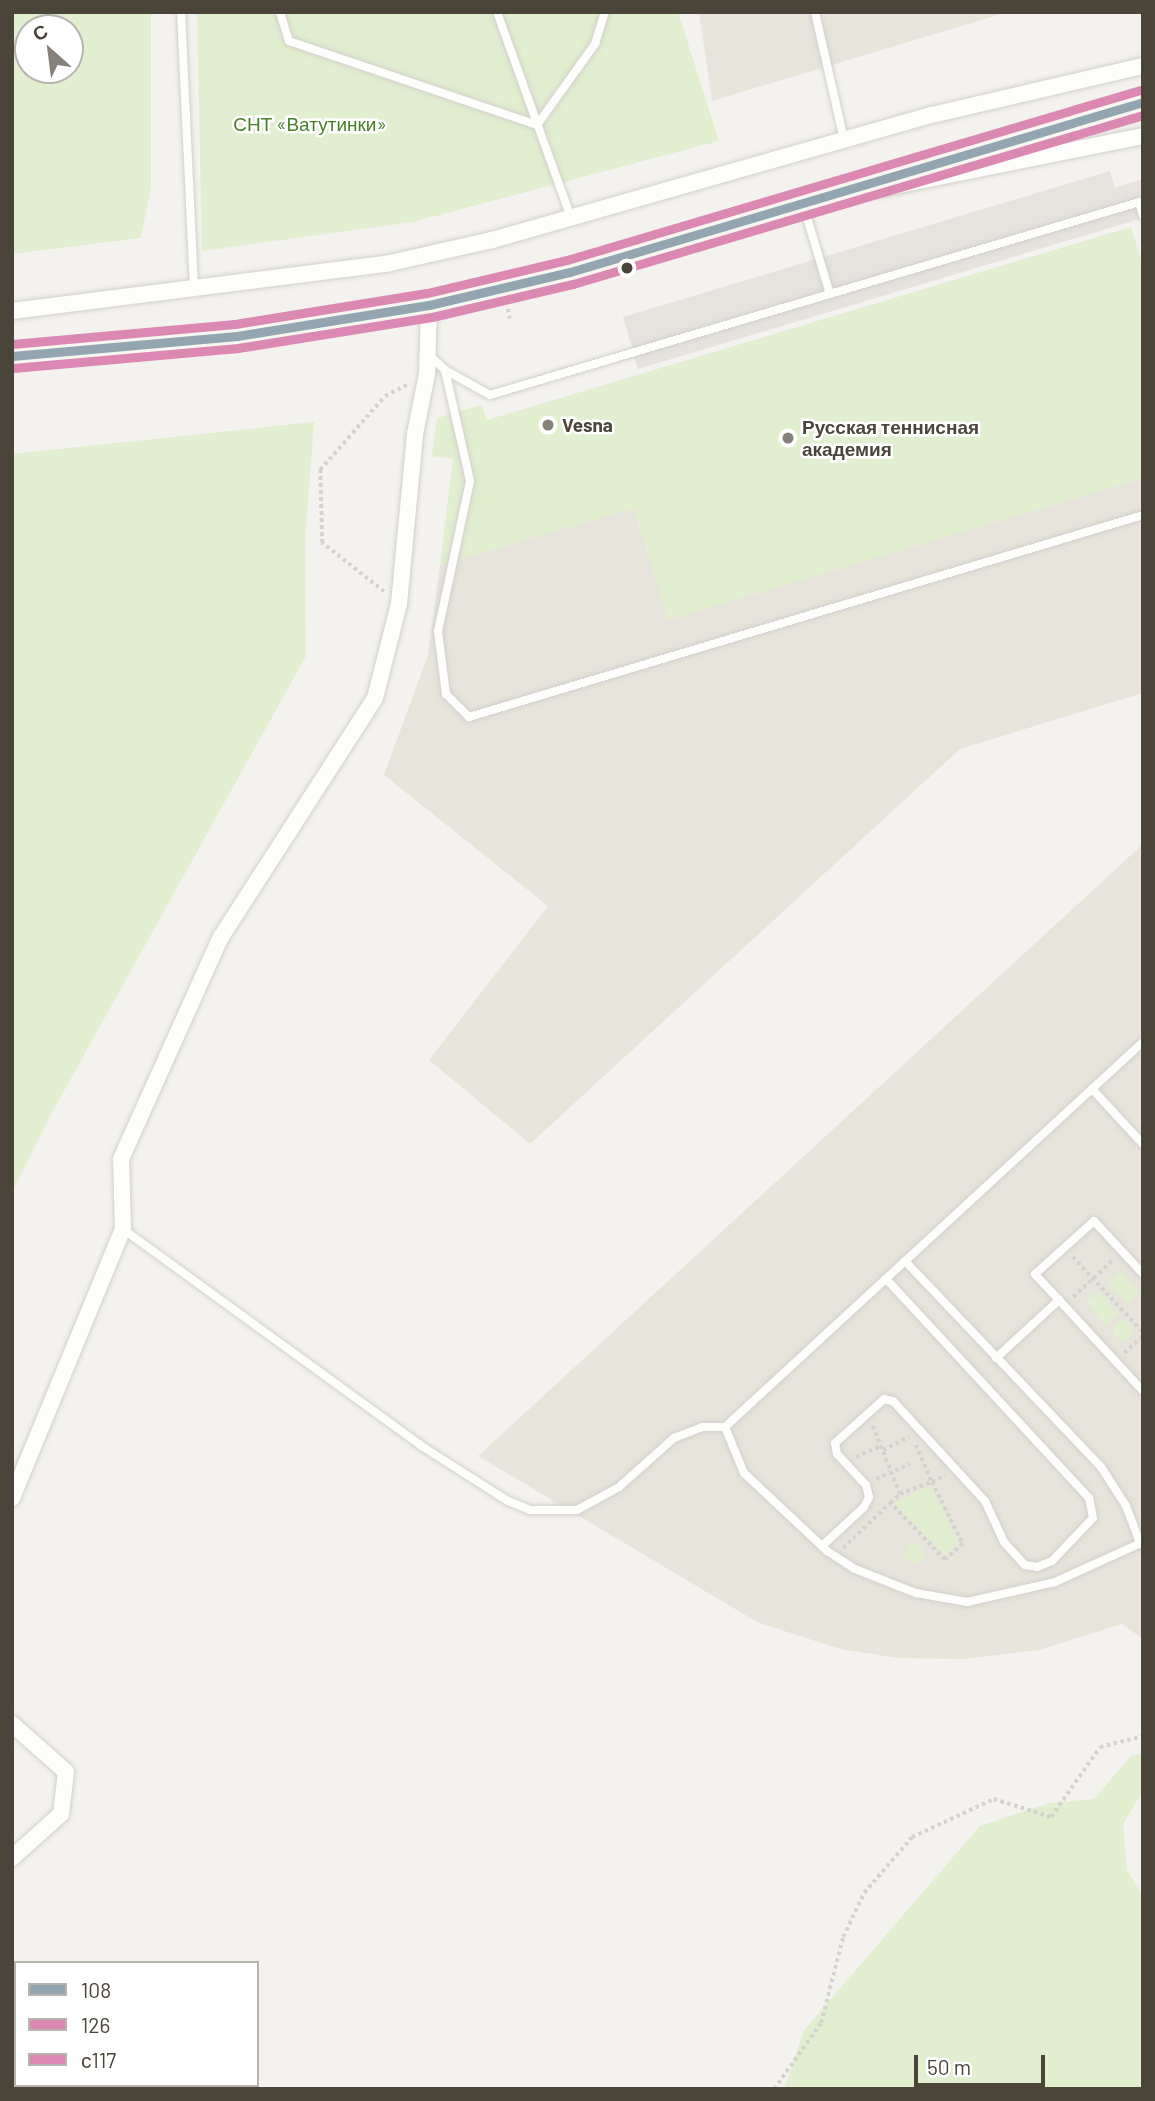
<!DOCTYPE html>
<meta charset="utf-8">
<style>
body{margin:0}
#map{position:relative;width:1155px;height:2101px;overflow:hidden;background:#f4f2ee;font-family:Barlow,sans-serif}
div>[style]{position:absolute}
[style*='--x']{left:calc(var(--x)*1px);top:calc(var(--y)*1px);width:calc(var(--w)*1px);rotate:calc(var(--a)*1deg)}
.residential>*{inset:0;background:#e7e4dc}
.green>*{inset:0;background:#e1eecf;transform-origin:0 0}
.round{border-radius:50%}
.parking>*{inset:0;background:#e6e3df}
.path>*{height:3.5px;margin-top:-1.75px;transform-origin:0;background:repeating-linear-gradient(90deg,#d3d2cc 0 3.5px,transparent 0 7px)}
.roads{filter:drop-shadow(0 0 2px #d2d0cb) drop-shadow(0 0 2px #d2d0cb)}
.service>*{height:8px;margin:-4px;padding:0 4px;transform-origin:4px;border-radius:4px;background:#fdfdfc}
.minor>*{height:16px;margin:-8px;padding:0 8px;transform-origin:8px;border-radius:8px;background:#fdfdfc}
.secondary>*{height:21px;margin:-10.5px;padding:0 10.5px;transform-origin:10.5px;border-radius:10.5px;background:#f7f6f1}
.bus-1>*{height:9px;margin:-4.5px;padding:0 4.5px;transform-origin:4.5px;border-radius:4.5px;background:#92a5b0}
.bus-2>*{height:9px;margin:-4.5px;padding:0 4.5px;transform-origin:4.5px;border-radius:4.5px;background:#db89b3}
.bus-3>*{height:9px;margin:-4.5px;padding:0 4.5px;transform-origin:4.5px;border-radius:4.5px;background:#db89b3}
.dots>*{width:19px;height:19px;translate:-50% -50%;box-sizing:border-box;border:4px solid #fff;border-radius:50%}
span{translate:-50% -50%;white-space:nowrap;text-align:center;line-height:1.15;-webkit-text-stroke:5px #fff;paint-order:stroke}
.park-label{font-size:19px;color:#4a7f2a}
.poi-label{font-size:19px;color:#4b4439;font-weight:700}
.left{translate:0 -50%;text-align:left}
.frame{position:absolute;inset:0;border:14px solid #4b4439;pointer-events:none}
.legend{position:absolute;left:14px;top:1961px;width:245px;height:126px;box-sizing:border-box;background:#fff;border:2px solid #b7b4b0;margin:0;padding:9px 12px;list-style:none;font-size:21px;color:#4b4439}
.legend li{display:flex;align-items:center;gap:14px;height:35px}
.legend b{width:35px;border:2px solid #b7b4b0}
.north{position:absolute;left:14px;top:14px;width:70px;height:70px;box-sizing:border-box;background:#fff;border:2px solid #b7b4b0;border-radius:50%;rotate:332deg;font-size:19px;font-weight:700;line-height:28px;text-align:center;color:#4b4439}
.north::after{content:'';display:block;margin:auto;width:24px;height:32px;background:#868178;clip-path:polygon(50% 0,100% 100%,50% 72%,0 100%)}
.scale{position:absolute;left:914px;top:2055px;width:131px;height:32px;box-sizing:border-box;border:4px solid #4b4439;border-top:0;padding-left:9px;font-size:21px;line-height:24px;white-space:nowrap;color:#4b4439;-webkit-text-stroke:5px #fff;paint-order:stroke}
</style>
<div id="map">
<div class="residential">
<i style="clip-path:polygon(699px 12px,1008px 12px,712px 101px)"></i>
<i style="clip-path:polygon(1143px 478px,1143px 693px,960px 749px,530px 1144px,429px 1060px,548px 906px,384px 775px,428px 655px,440px 565px,634px 508px,668px 619px)"></i>
<i style="clip-path:polygon(1143px 844px,1143px 1639px,1122px 1624px,1039px 1650px,965px 1659px,898px 1658px,840px 1649px,757px 1622px,478px 1456px)"></i>
</div>
<div class="green">
<i style="clip-path:polygon(evenodd,12px 12px,151px 12px,151px 187px,141px 238px,12px 254px,12px 12px,28px 28px,70px 28px,70px 70px,28px 70px,28px 28px)"></i>
<i style="clip-path:polygon(197px 12px,678px 12px,719px 141px,413px 222px,202px 251px)"></i>
<i style="clip-path:polygon(1131px 227px,1143px 266px,1143px 478px,668px 620px,634px 508px,440px 565px,453px 459px,432px 456px,437px 418px,482px 405px,487px 420px)"></i>
<i style="clip-path:polygon(314px 422px,305px 541px,306px 656px,49px 1118px,12px 1192px,12px 454px)"></i>
<i style="left:1121px;top:1271px;width:28px;height:18px;rotate:48deg"></i>
<i style="left:1099px;top:1291px;width:30px;height:18px;rotate:48deg"></i>
<i class="round" style="left:1113px;top:1320px;width:20px;height:20px"></i>
<i style="clip-path:polygon(931px 1485px,959px 1543px,945px 1556px,894px 1503px)"></i>
<i class="round" style="left:904px;top:1543px;width:20px;height:20px"></i>
<i style="clip-path:polygon(1143px 1753px,1143px 1791px,1123px 1824px,1127px 1870px,1143px 1896px,1143px 2089px,784px 2089px,804px 2030px,980px 1826px,1049px 1803px,1094px 1799px,1131px 1756px)"></i>
</div>
<div class="parking">
<i style="clip-path:polygon(1110px 171px,1115px 188px,1143px 179px,1143px 218px,638px 369px,623px 317px)"></i>
</div>
<div class="path">
<i style="--x:508;--y:309;--w:10;--a:79"></i>
<i style="--x:384;--y:592;--w:79;--a:-141.7"></i>
<i style="--x:322;--y:543;--w:73;--a:-91.6"></i>
<i style="--x:320;--y:470;--w:98;--a:-48.7"></i>
<i style="--x:385;--y:396;--w:28;--a:-27"></i>
<i style="--x:1073;--y:1257;--w:103;--a:47"></i>
<i style="--x:1073;--y:1297;--w:56;--a:-42.8"></i>
<i style="--x:1124;--y:1353;--w:25;--a:-42"></i>
<i style="--x:873;--y:1426;--w:73;--a:68.3"></i>
<i style="--x:916;--y:1445;--w:40;--a:66.6"></i>
<i style="--x:932;--y:1482;--w:15;--a:-28"></i>
<i style="--x:883;--y:1450;--w:29;--a:-27"></i>
<i style="--x:856;--y:1457;--w:27;--a:-24"></i>
<i style="--x:876;--y:1479;--w:37;--a:-24"></i>
<i style="--x:843;--y:1548;--w:65;--a:-43.8"></i>
<i style="--x:890;--y:1503;--w:13;--a:-42"></i>
<i style="--x:900;--y:1494;--w:34;--a:-21"></i>
<i style="--x:932;--y:1482;--w:69;--a:63.4"></i>
<i style="--x:963;--y:1544;--w:24;--a:138"></i>
<i style="--x:945;--y:1560;--w:79;--a:-134"></i>
<i style="--x:774;--y:2089;--w:81;--a:-54.5"></i>
<i style="--x:821;--y:2023;--w:89;--a:-75.7"></i>
<i style="--x:843;--y:1937;--w:49;--a:-64.5"></i>
<i style="--x:864;--y:1893;--w:74;--a:-49.4"></i>
<i style="--x:912;--y:1837;--w:90;--a:-24.9"></i>
<i style="--x:994;--y:1799;--w:60;--a:17.5"></i>
<i style="--x:1051;--y:1817;--w:85;--a:-55"></i>
<i style="--x:1100;--y:1747;--w:44;--a:-14.3"></i>
</div>
<div class="roads">
<div class="service">
<i style="--x:181;--y:12;--w:277;--a:87.3"></i>
<i style="--x:280;--y:12;--w:30;--a:73"></i>
<i style="--x:289;--y:41;--w:262;--a:18.7"></i>
<i style="--x:537;--y:125;--w:100;--a:-54.4"></i>
<i style="--x:595;--y:44;--w:34;--a:-73"></i>
<i style="--x:497;--y:12;--w:219;--a:70.2"></i>
<i style="--x:815;--y:12;--w:131;--a:77.2"></i>
<i style="--x:1139;--y:202;--w:14;--a:73"></i>
<i style="--x:803;--y:204;--w:94;--a:73.3"></i>
<i style="--x:429;--y:355;--w:22;--a:43"></i>
<i style="--x:445;--y:370;--w:114;--a:77.3"></i>
<i style="--x:470;--y:481;--w:153;--a:102"></i>
<i style="--x:438;--y:631;--w:64;--a:82.8"></i>
<i style="--x:446;--y:694;--w:33;--a:45"></i>
<i style="--x:469;--y:717;--w:704;--a:-16.68"></i>
<i style="--x:445;--y:370;--w:51;--a:29.1"></i>
<i style="--x:490;--y:395;--w:681;--a:-16.55"></i>
<i style="--x:1092;--y:1089;--w:75;--a:47.2"></i>
<i style="--x:123;--y:1229;--w:367;--a:36"></i>
<i style="--x:420;--y:1445;--w:104;--a:32.5"></i>
<i style="--x:508;--y:1501;--w:24;--a:22"></i>
<i style="--x:530;--y:1510;--w:47;--a:0"></i>
<i style="--x:577;--y:1510;--w:48;--a:-28.7"></i>
<i style="--x:619;--y:1487;--w:74;--a:-41.7"></i>
<i style="--x:674;--y:1438;--w:30;--a:-21"></i>
<i style="--x:702;--y:1427;--w:23;--a:0"></i>
<i style="--x:725;--y:1427;--w:568;--a:-42.65"></i>
<i style="--x:905;--y:1261;--w:284;--a:46.4"></i>
<i style="--x:1101;--y:1467;--w:46;--a:57.3"></i>
<i style="--x:1126;--y:1506;--w:40;--a:69"></i>
<i style="--x:1059;--y:1300;--w:35;--a:-133"></i>
<i style="--x:1035;--y:1274;--w:79;--a:-41.9"></i>
<i style="--x:1094;--y:1221;--w:72;--a:47.2"></i>
<i style="--x:996;--y:1358;--w:86;--a:-42.6"></i>
<i style="--x:1059;--y:1300;--w:124;--a:47.3"></i>
<i style="--x:725;--y:1427;--w:50;--a:67.6"></i>
<i style="--x:744;--y:1473;--w:114;--a:43.2"></i>
<i style="--x:827;--y:1551;--w:33;--a:33"></i>
<i style="--x:855;--y:1569;--w:66;--a:21.5"></i>
<i style="--x:916;--y:1593;--w:52;--a:10"></i>
<i style="--x:967;--y:1602;--w:90;--a:-12.8"></i>
<i style="--x:1055;--y:1582;--w:97;--a:-24.4"></i>
<i style="--x:822;--y:1546;--w:57;--a:-42.9"></i>
<i style="--x:864;--y:1507;--w:11;--a:-63"></i>
<i style="--x:869;--y:1497;--w:12;--a:-104"></i>
<i style="--x:866;--y:1485;--w:42;--a:-133.1"></i>
<i style="--x:837;--y:1454;--w:11;--a:-100"></i>
<i style="--x:835;--y:1443;--w:66;--a:-41.9"></i>
<i style="--x:884;--y:1399;--w:9;--a:13"></i>
<i style="--x:893;--y:1401;--w:136;--a:47.4"></i>
<i style="--x:985;--y:1501;--w:45;--a:65.1"></i>
<i style="--x:1004;--y:1542;--w:31;--a:48"></i>
<i style="--x:1025;--y:1565;--w:12;--a:9"></i>
<i style="--x:1037;--y:1567;--w:16;--a:-22"></i>
<i style="--x:1052;--y:1561;--w:59;--a:-46.4"></i>
<i style="--x:1093;--y:1518;--w:20;--a:-101"></i>
<i style="--x:1089;--y:1498;--w:299;--a:-132.8"></i>
</div>
<div class="minor">
<i style="--x:878;--y:189;--w:270;--a:-11.3"></i>
<i style="--x:12;--y:311;--w:381;--a:-7.2"></i>
<i style="--x:390;--y:263;--w:105;--a:-12.7"></i>
<i style="--x:492;--y:240;--w:457;--a:-15.9"></i>
<i style="--x:932;--y:115;--w:217;--a:-13.1"></i>
<i style="--x:12;--y:1498;--w:291;--a:-67.6"></i>
<i style="--x:123;--y:1229;--w:70;--a:-91.6"></i>
<i style="--x:121;--y:1159;--w:243;--a:-65.8"></i>
<i style="--x:221;--y:937;--w:284;--a:-57.2"></i>
<i style="--x:375;--y:698;--w:97;--a:-75.7"></i>
<i style="--x:399;--y:604;--w:171;--a:-84.6"></i>
<i style="--x:415;--y:434;--w:61;--a:-78.7"></i>
<i style="--x:427;--y:374;--w:69;--a:-88.3"></i>
<i style="--x:12;--y:1724;--w:72;--a:41.6"></i>
<i style="--x:66;--y:1772;--w:42;--a:96.8"></i>
<i style="--x:61;--y:1814;--w:66;--a:138.1"></i>
</div>
<div class="secondary">
<i style="--x:12;--y:356;--w:226;--a:-5.1"></i>
<i style="--x:237;--y:336;--w:194;--a:-9.2"></i>
<i style="--x:429;--y:305;--w:145;--a:-13.2"></i>
<i style="--x:570;--y:272;--w:598;--a:-16.52"></i>
</div>
</div>
<div class="bus-1">
<i style="--x:12;--y:356;--w:226;--a:-5.1"></i>
<i style="--x:237;--y:336;--w:194;--a:-9.2"></i>
<i style="--x:429;--y:305;--w:145;--a:-13.2"></i>
<i style="--x:570;--y:272;--w:598;--a:-16.52"></i>
</div>
<div class="bus-2">
<i style="--x:13;--y:368;--w:226;--a:-5.1"></i>
<i style="--x:238;--y:348;--w:196;--a:-9.1"></i>
<i style="--x:432;--y:317;--w:145;--a:-13.2"></i>
<i style="--x:573;--y:284;--w:595;--a:-16.51"></i>
</div>
<div class="bus-3">
<i style="--x:12;--y:344;--w:224;--a:-5.1"></i>
<i style="--x:235;--y:324;--w:194;--a:-9.2"></i>
<i style="--x:427;--y:293;--w:144;--a:-13.3"></i>
<i style="--x:567;--y:260;--w:598;--a:-16.52"></i>
</div>
<div class="dots">
<i style="left:627px;top:268px;background:#4b4439"></i>
<i style="left:548px;top:425px;background:#868178"></i>
<i style="left:788px;top:438px;background:#868178"></i>
</div>
<div class="park-label">
<span style="left:310px;top:124px">СНТ «Ватутинки»</span>
</div>
<div class="poi-label">
<span class="left" style="left:562px;top:425px">Vesna</span>
<span class="left" style="left:802px;top:438px">Русская теннисная<br>академия</span>
</div>
<div class="frame"></div>
<ul class="legend">
<li><b style="height:9px;background:#92a5b0"></b>108</li>
<li><b style="height:9px;background:#db89b3"></b>126</li>
<li><b style="height:9px;background:#db89b3"></b>с117</li>
</ul>
<div class="north">С</div>
<div class="scale">50 m</div>
</div>
